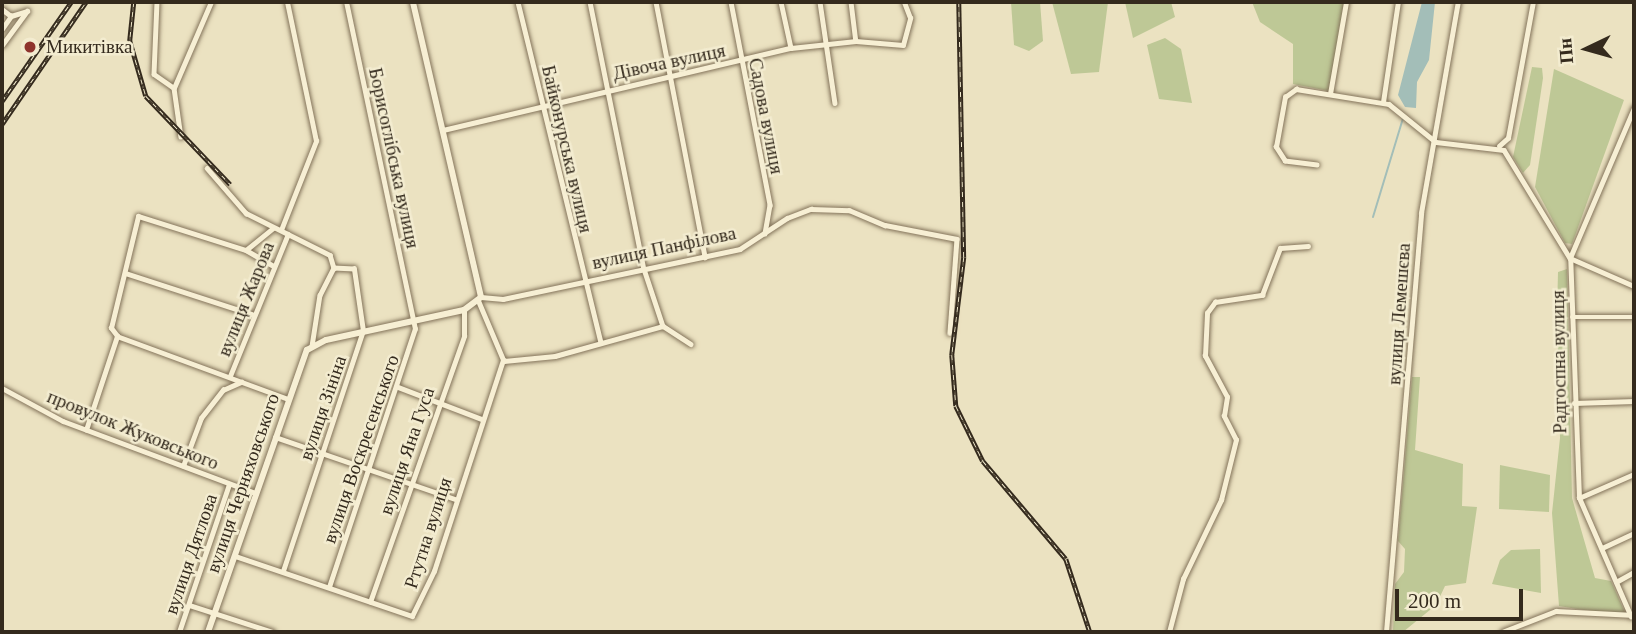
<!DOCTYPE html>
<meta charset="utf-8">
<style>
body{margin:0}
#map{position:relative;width:1636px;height:634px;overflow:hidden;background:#ebe2c1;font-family:"Times New Roman",serif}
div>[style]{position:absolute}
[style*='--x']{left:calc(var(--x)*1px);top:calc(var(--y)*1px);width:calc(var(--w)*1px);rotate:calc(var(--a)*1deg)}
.green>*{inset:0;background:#bec896}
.water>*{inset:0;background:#a3beb8}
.stream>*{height:2px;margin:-1px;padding:0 1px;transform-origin:1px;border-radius:1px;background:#a3beb8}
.roads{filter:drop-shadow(0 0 2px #83735a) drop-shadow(0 0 2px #83735a)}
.street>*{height:4.5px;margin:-2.25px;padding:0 2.25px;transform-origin:2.25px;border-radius:2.25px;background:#f7efd4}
.secondary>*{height:6px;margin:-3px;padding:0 3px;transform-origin:3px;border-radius:3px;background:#f7efd4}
.rail>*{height:4.5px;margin-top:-2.25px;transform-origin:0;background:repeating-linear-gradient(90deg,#f3ecd0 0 5px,#342a1d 0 10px);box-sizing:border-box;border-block:2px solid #342a1d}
.dots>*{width:19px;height:19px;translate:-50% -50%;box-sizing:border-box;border:4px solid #f3ecd0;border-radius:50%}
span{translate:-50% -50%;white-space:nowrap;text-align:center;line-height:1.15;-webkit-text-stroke:5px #f3ecd0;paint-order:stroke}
.poi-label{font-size:19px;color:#342a1d}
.left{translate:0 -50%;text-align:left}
.street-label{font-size:19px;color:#342a1d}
.frame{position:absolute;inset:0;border:4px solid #342a1d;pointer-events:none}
.north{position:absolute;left:1552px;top:14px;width:70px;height:70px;-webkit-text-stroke:5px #f3ecd0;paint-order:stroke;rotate:265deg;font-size:19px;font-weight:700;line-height:28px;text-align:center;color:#342a1d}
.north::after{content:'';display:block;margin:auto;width:24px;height:32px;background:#342a1d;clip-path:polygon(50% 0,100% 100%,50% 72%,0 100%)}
.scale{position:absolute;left:1395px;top:589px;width:128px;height:32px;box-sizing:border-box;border:4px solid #342a1d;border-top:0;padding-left:9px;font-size:21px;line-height:24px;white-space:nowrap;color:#342a1d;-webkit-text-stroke:5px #f3ecd0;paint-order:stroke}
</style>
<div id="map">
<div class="green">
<i style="clip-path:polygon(1011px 2px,1040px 2px,1043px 41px,1029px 51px,1014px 45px)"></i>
<i style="clip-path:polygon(1052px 2px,1108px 2px,1099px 72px,1071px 74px)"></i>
<i style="clip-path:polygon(1125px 2px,1171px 2px,1175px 17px,1133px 38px)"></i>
<i style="clip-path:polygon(1252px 2px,1346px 2px,1329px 91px,1293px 84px,1293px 44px,1260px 22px)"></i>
<i style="clip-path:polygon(1165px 38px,1181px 49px,1192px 103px,1159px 99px,1147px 45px)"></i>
<i style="clip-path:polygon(1532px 67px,1542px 68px,1543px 78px,1530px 165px,1523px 173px,1513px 157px)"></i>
<i style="clip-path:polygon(1554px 69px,1624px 100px,1572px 244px,1565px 243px,1535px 187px)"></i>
<i style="clip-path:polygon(1567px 269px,1572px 498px,1595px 578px,1611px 581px,1627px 617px,1559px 606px,1552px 513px,1560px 438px,1557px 312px,1558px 272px)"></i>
<i style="clip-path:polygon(1412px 377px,1420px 377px,1415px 450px,1463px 464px,1462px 506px,1477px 507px,1466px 583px,1445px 586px,1436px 605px,1403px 632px,1393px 632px,1395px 584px,1404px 572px,1405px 549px,1398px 541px)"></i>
<i style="clip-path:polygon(1500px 465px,1550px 475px,1549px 512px,1499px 509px)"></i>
<i style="clip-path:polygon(1540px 549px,1541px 593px,1492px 584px,1500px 560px,1511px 550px)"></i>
</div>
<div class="water">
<i style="clip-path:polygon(1422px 2px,1435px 2px,1429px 60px,1417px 82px,1416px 108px,1405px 107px,1398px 95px)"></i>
</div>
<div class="stream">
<i style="--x:1373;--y:217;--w:103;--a:-73.1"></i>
</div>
<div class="roads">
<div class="street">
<i style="--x:157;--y:2;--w:72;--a:92.4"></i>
<i style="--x:154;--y:74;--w:24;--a:35"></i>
<i style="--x:174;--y:88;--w:49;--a:81.9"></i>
<i style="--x:518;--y:2;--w:351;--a:76.3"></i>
<i style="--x:590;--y:2;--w:272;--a:78.6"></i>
<i style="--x:644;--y:269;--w:60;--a:71.6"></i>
<i style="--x:656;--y:2;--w:260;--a:79.1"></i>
<i style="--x:731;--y:2;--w:207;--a:79.1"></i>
<i style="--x:770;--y:205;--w:29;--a:100"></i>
<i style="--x:781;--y:2;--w:47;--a:77.7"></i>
<i style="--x:820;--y:2;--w:102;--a:81.6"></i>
<i style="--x:851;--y:2;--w:39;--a:83"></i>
<i style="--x:2;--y:9;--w:11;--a:38"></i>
<i style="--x:11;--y:16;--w:17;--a:-17"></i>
<i style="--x:2;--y:29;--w:16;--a:-55"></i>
<i style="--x:2;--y:45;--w:42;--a:-53.7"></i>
<i style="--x:174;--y:88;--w:94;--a:-66.7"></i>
<i style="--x:1330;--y:94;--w:93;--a:-80.1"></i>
<i style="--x:1383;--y:102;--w:101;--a:-81.5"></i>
<i style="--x:443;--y:130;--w:358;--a:-13.3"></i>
<i style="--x:791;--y:48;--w:65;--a:-6.1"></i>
<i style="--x:856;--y:41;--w:47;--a:4.9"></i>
<i style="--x:903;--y:45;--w:28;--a:-75"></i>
<i style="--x:910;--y:18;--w:17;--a:-111"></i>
<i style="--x:1499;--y:146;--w:12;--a:-42"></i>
<i style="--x:1508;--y:138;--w:138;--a:-79.6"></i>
<i style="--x:1317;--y:165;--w:32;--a:-173"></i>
<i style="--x:1285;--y:161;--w:17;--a:-123"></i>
<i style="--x:1276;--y:147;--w:51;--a:-79.8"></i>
<i style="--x:1285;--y:97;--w:14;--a:-36"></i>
<i style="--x:1296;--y:89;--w:94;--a:9.2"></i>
<i style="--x:1389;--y:104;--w:60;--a:39"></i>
<i style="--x:1436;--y:142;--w:68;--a:6.7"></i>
<i style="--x:1504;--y:150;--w:127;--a:58.6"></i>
<i style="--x:1570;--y:258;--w:70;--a:23.6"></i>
<i style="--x:207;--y:168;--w:60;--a:49.1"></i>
<i style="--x:246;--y:213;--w:94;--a:26.6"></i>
<i style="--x:330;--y:255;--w:14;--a:73"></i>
<i style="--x:334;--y:268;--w:30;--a:117"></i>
<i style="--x:320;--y:295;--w:52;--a:98.9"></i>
<i style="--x:281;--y:230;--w:96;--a:-68.5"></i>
<i style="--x:316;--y:141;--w:142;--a:-101.8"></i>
<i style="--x:246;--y:250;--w:35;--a:-39"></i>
<i style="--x:125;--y:273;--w:133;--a:17.9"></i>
<i style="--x:481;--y:297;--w:22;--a:5"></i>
<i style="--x:503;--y:299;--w:242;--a:-11.9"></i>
<i style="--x:740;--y:249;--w:56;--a:-33.4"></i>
<i style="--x:787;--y:218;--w:26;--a:-21"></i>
<i style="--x:811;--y:209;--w:38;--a:2"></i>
<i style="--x:849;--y:210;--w:39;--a:23"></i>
<i style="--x:885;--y:225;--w:73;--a:11"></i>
<i style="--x:957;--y:239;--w:94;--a:94.3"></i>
<i style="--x:479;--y:302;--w:64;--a:67"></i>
<i style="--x:504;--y:361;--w:51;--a:-5.6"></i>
<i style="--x:555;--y:356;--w:112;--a:-15.5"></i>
<i style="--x:1572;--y:317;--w:62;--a:0"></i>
<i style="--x:663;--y:326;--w:33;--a:33"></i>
<i style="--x:117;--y:336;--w:182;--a:20.2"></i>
<i style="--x:230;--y:376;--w:153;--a:-67.8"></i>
<i style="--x:398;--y:387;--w:90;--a:20.9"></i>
<i style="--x:2;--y:388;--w:69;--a:28.4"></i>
<i style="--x:63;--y:421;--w:206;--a:20.5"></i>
<i style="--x:1574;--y:403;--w:60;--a:-1.9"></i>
<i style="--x:86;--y:430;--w:99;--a:-71.7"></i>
<i style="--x:117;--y:336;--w:10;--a:-127"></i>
<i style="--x:111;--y:328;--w:115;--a:-76.4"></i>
<i style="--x:138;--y:216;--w:113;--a:17.5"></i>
<i style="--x:246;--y:250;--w:30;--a:30"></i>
<i style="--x:275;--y:437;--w:190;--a:19"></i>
<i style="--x:183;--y:466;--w:51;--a:-69.4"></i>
<i style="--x:201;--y:418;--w:36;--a:-52"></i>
<i style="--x:223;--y:390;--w:20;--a:-24"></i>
<i style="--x:1579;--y:498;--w:60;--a:-23.6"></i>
<i style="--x:1602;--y:548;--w:35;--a:-25"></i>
<i style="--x:235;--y:556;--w:187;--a:18.7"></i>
<i style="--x:412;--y:616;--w:50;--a:-63.9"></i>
<i style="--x:434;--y:571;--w:222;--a:-71.9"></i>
<i style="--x:283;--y:571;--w:253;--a:-71.6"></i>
<i style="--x:363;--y:331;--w:63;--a:-98.3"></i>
<i style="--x:354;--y:269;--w:20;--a:-177"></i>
<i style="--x:1616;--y:582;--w:21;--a:-29"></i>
<i style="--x:329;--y:587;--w:272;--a:-71.6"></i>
<i style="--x:415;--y:329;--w:334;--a:-101.9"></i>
<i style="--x:370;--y:602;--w:282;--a:-70.5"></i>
<i style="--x:464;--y:336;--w:26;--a:-90"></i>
<i style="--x:189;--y:605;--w:88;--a:17.8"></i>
<i style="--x:1631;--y:617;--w:130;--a:-113.6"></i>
<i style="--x:1579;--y:498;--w:240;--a:-92.1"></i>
<i style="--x:1570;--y:258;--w:163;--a:-66.9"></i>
<i style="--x:179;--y:632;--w:156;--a:-71.3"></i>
<i style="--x:1169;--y:632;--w:55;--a:-75.2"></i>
<i style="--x:1183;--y:579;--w:88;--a:-64.3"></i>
<i style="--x:1221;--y:500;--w:62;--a:-76"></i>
<i style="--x:1236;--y:440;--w:27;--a:-117"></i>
<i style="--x:1224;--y:416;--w:19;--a:-81"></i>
<i style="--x:1227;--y:397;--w:47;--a:-118.2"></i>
<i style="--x:1205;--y:356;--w:43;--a:-87.3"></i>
<i style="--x:1207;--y:313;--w:14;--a:-54"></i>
<i style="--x:1215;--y:302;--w:48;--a:-8.5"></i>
<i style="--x:1262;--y:295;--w:50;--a:-69"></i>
<i style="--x:1280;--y:248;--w:28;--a:-4"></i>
<i style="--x:1386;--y:632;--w:420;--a:-85.2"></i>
<i style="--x:1421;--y:213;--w:214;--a:-80.1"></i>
<i style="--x:1502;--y:632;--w:58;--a:-21.3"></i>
<i style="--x:1556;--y:611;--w:78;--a:2.9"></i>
</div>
<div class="secondary">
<i style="--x:208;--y:632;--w:299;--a:-70.7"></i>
<i style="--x:307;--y:350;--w:21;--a:-28"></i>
<i style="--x:326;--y:340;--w:141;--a:-12.3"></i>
<i style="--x:464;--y:310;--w:21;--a:-37"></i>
<i style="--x:481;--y:297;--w:303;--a:-103"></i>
</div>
</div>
<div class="rail">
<i style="--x:134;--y:2;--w:39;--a:96"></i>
<i style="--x:130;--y:41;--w:57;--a:73.8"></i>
<i style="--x:146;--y:96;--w:122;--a:46.3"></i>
<i style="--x:959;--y:2;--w:255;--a:88.9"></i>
<i style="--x:964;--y:257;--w:99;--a:97"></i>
<i style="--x:952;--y:355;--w:51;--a:85.5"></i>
<i style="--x:956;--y:406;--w:61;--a:63.9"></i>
<i style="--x:983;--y:461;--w:128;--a:49.7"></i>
<i style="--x:1066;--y:559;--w:77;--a:71.8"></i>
<i style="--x:2;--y:101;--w:121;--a:-55.1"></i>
<i style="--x:2;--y:124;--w:148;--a:-55.5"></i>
</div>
<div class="dots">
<i style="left:30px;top:47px;background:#8f342d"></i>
</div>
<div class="poi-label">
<span class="left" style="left:46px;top:47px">Микитівка</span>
</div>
<div class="street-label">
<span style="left:669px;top:62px;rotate:-12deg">Дівоча вулиця</span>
<span style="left:766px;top:116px;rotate:79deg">Садова вулиця</span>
<span style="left:567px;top:149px;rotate:77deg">Байконурська вулиця</span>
<span style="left:394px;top:158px;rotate:78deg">Борисоглібська вулиця</span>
<span style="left:664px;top:248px;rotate:-12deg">вулиця Панфілова</span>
<span style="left:246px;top:299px;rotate:-68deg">вулиця Жарова</span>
<span style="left:1399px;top:314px;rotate:-86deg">вулиця Лемешєва</span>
<span style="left:1559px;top:362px;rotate:-91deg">Радгоспна вулиця</span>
<span style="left:323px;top:408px;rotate:-71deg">вулиця Зініна</span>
<span style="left:133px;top:430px;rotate:22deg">провулок Жуковського</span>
<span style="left:361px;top:449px;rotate:-71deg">вулиця Воскресенського</span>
<span style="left:407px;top:451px;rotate:-71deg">вулиця Яна Гуса</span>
<span style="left:243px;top:483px;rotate:-71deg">вулиця Черняховського</span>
<span style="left:428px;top:533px;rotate:-72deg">Ртутна вулиця</span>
<span style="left:191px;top:554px;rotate:-71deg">вулиця Дятлова</span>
</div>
<div class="frame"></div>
<div class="north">Пн</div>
<div class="scale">200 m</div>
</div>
